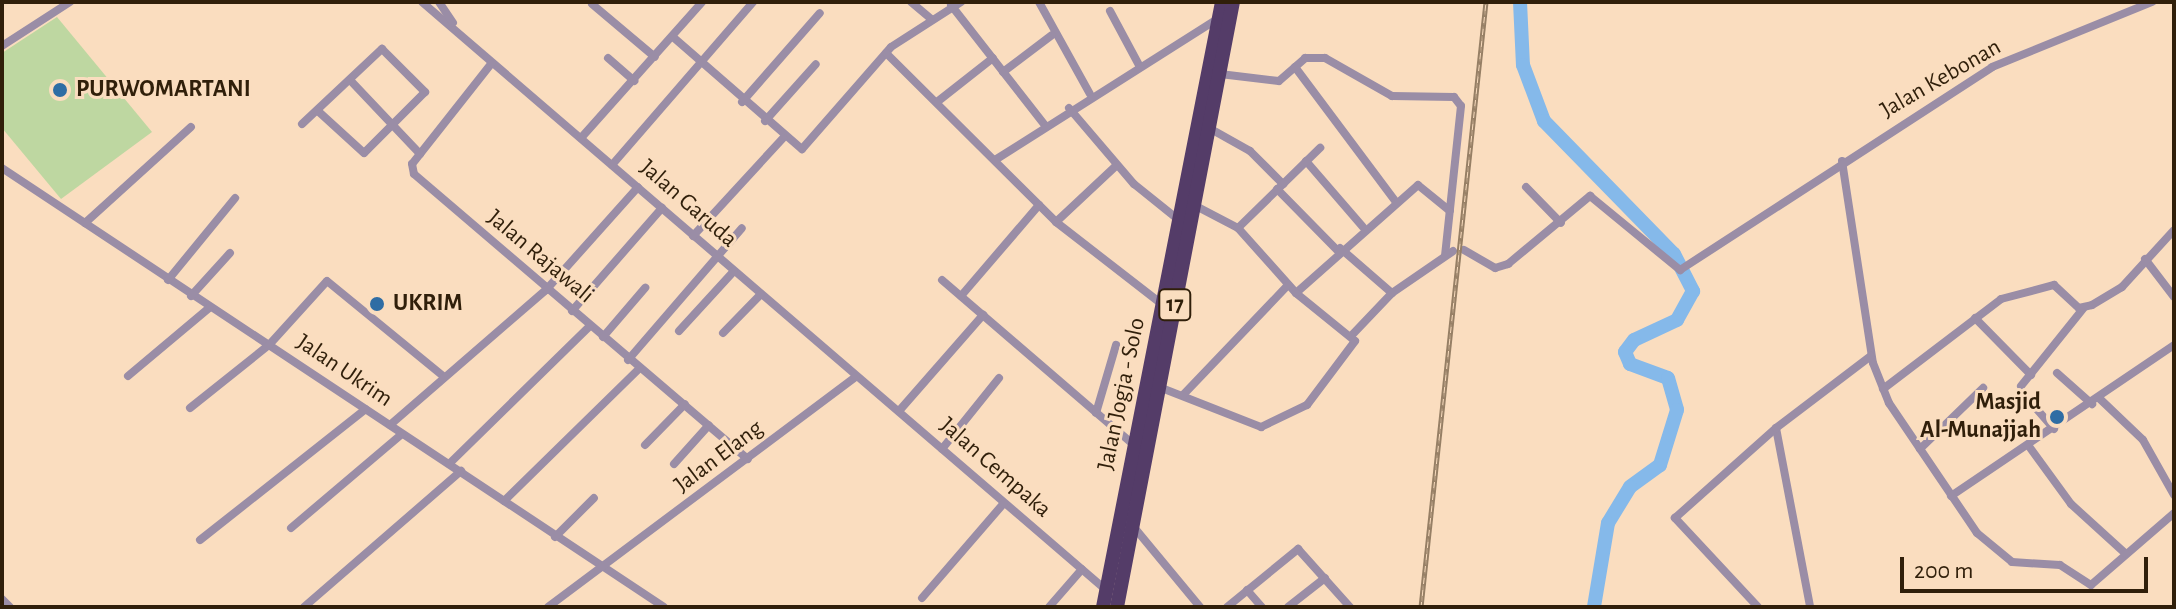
<!DOCTYPE html>
<style>
body{margin:0}
#map{position:relative;width:2176px;height:609px;overflow:hidden;background:#faddbf;font-family:"Alegreya Sans",sans-serif}
div>[style]{position:absolute}
[style*='--x']{left:calc(var(--x)*1px);top:calc(var(--y)*1px);width:calc(var(--w)*1px);rotate:calc(var(--a)*1deg)}
.green>*{inset:0;background:#bed7a1}
.river>*{height:14px;margin:-7px;padding:0 7px;transform-origin:7px;border-radius:7px;background:#85b9ea}
.minor>*{height:8px;margin:-4px;padding:0 4px;transform-origin:4px;border-radius:4px;background:#9a8da6}
.trunk>*{height:14px;margin:-7px;padding:0 7px;transform-origin:7px;border-radius:7px;background:#543c68}
.rail>*{height:5px;margin-top:-2.5px;transform-origin:0;background:repeating-linear-gradient(90deg,#faddbf 0 6px,#967f65 0 12px);box-sizing:border-box;border-block:2px solid #967f65}
.dots>*{width:22px;height:22px;translate:-50% -50%;box-sizing:border-box;border:4px solid #faddbf;border-radius:50%}
span{translate:-50% -50%;white-space:nowrap;text-align:center;line-height:1.15;-webkit-text-stroke:6px #faddbf;paint-order:stroke}
.shield-label span{padding:2px 6px;background:#faddbf;border:2px solid;border-radius:6px;-webkit-text-stroke-width:0}
.shield-label{font-size:22px;color:#301f0a;font-weight:700}
.street-label{font-size:24px;color:#301f0a}
.poi-label{font-size:24px;color:#301f0a;font-weight:700}
.left{translate:0 -50%;text-align:left}
.right{translate:-100% -50%;text-align:right}
.frame{position:absolute;inset:0;border:4px solid #301f0a;pointer-events:none}
.scale{position:absolute;left:1900px;top:557px;width:248px;height:36px;box-sizing:border-box;border:4px solid #301f0a;border-top:0;padding-left:10px;font-size:24px;line-height:28px;white-space:nowrap;color:#301f0a;-webkit-text-stroke:6px #faddbf;paint-order:stroke}
</style>
<div id="map">
<div class="green">
<div style="clip-path:polygon(57px 17px,152px 132px,61px 199px,2px 128px,2px 53px)"></div>
</div>
<div class="river">
<div style="--x:1520;--y:2;--w:63;--a:87.3"></div>
<div style="--x:1523;--y:65;--w:60;--a:69.4"></div>
<div style="--x:1544;--y:121;--w:186;--a:45.7"></div>
<div style="--x:1674;--y:254;--w:42;--a:62.8"></div>
<div style="--x:1693;--y:291;--w:33;--a:119"></div>
<div style="--x:1677;--y:320;--w:47;--a:155.1"></div>
<div style="--x:1634;--y:340;--w:15;--a:127"></div>
<div style="--x:1625;--y:352;--w:13;--a:67"></div>
<div style="--x:1630;--y:364;--w:40;--a:20.2"></div>
<div style="--x:1668;--y:378;--w:33;--a:74"></div>
<div style="--x:1677;--y:410;--w:58;--a:107.2"></div>
<div style="--x:1660;--y:465;--w:37;--a:144"></div>
<div style="--x:1630;--y:487;--w:42;--a:121.4"></div>
<div style="--x:1608;--y:523;--w:85;--a:99.5"></div>
</div>
<div class="minor">
<div style="--x:422;--y:2;--w:902;--a:40.68"></div>
<div style="--x:439;--y:2;--w:25;--a:56"></div>
<div style="--x:911;--y:2;--w:26;--a:40"></div>
<div style="--x:1039;--y:2;--w:105;--a:61"></div>
<div style="--x:592;--y:4;--w:82;--a:40.1"></div>
<div style="--x:951;--y:5;--w:151;--a:52"></div>
<div style="--x:1110;--y:11;--w:61;--a:61.8"></div>
<div style="--x:673;--y:37;--w:171;--a:41"></div>
<div style="--x:802;--y:149;--w:135;--a:-48.9"></div>
<div style="--x:891;--y:47;--w:83;--a:-32.7"></div>
<div style="--x:2;--y:46;--w:81;--a:-32.9"></div>
<div style="--x:886;--y:53;--w:240;--a:44.8"></div>
<div style="--x:1056;--y:222;--w:135;--a:37.8"></div>
<div style="--x:608;--y:58;--w:35;--a:41"></div>
<div style="--x:491;--y:64;--w:127;--a:128.3"></div>
<div style="--x:412;--y:164;--w:10;--a:79"></div>
<div style="--x:414;--y:174;--w:439;--a:40.5"></div>
<div style="--x:1295;--y:67;--w:169;--a:53.2"></div>
<div style="--x:1003;--y:72;--w:61;--a:-37.1"></div>
<div style="--x:1220;--y:74;--w:59;--a:6.8"></div>
<div style="--x:1279;--y:81;--w:35;--a:-41"></div>
<div style="--x:1305;--y:58;--w:20;--a:0"></div>
<div style="--x:1325;--y:58;--w:77;--a:29.6"></div>
<div style="--x:1392;--y:96;--w:62;--a:0.9"></div>
<div style="--x:1454;--y:97;--w:11;--a:52"></div>
<div style="--x:1461;--y:106;--w:150;--a:96.1"></div>
<div style="--x:350;--y:80;--w:102;--a:46.6"></div>
<div style="--x:742;--y:102;--w:118;--a:-48.8"></div>
<div style="--x:937;--y:102;--w:71;--a:-38.2"></div>
<div style="--x:1069;--y:108;--w:100;--a:49.5"></div>
<div style="--x:1134;--y:184;--w:58;--a:38.7"></div>
<div style="--x:765;--y:121;--w:76;--a:-48.2"></div>
<div style="--x:302;--y:124;--w:110;--a:-43.2"></div>
<div style="--x:382;--y:49;--w:61;--a:45"></div>
<div style="--x:425;--y:92;--w:86;--a:135"></div>
<div style="--x:364;--y:153;--w:62;--a:-137.6"></div>
<div style="--x:1209;--y:128;--w:47;--a:29.3"></div>
<div style="--x:1250;--y:151;--w:47;--a:45"></div>
<div style="--x:581;--y:138;--w:182;--a:-48.3"></div>
<div style="--x:995;--y:160;--w:265;--a:-32.4"></div>
<div style="--x:1306;--y:161;--w:87;--a:49.2"></div>
<div style="--x:1842;--y:161;--w:204;--a:81.3"></div>
<div style="--x:1873;--y:363;--w:43;--a:68.2"></div>
<div style="--x:1889;--y:403;--w:157;--a:55.9"></div>
<div style="--x:1977;--y:533;--w:45;--a:39.6"></div>
<div style="--x:2012;--y:562;--w:48;--a:3.6"></div>
<div style="--x:2060;--y:565;--w:37;--a:33"></div>
<div style="--x:2091;--y:585;--w:110;--a:-40.9"></div>
<div style="--x:612;--y:165;--w:216;--a:-49.1"></div>
<div style="--x:2;--y:168;--w:794;--a:33.55"></div>
<div style="--x:1526;--y:187;--w:50;--a:45.8"></div>
<div style="--x:1277;--y:189;--w:87;--a:45.5"></div>
<div style="--x:1056;--y:222;--w:83;--a:-43.1"></div>
<div style="--x:85;--y:223;--w:143;--a:-42.2"></div>
<div style="--x:1238;--y:228;--w:115;--a:-44.3"></div>
<div style="--x:693;--y:236;--w:133;--a:-47.4"></div>
<div style="--x:1340;--y:248;--w:69;--a:40.9"></div>
<div style="--x:1464;--y:250;--w:36;--a:30"></div>
<div style="--x:1495;--y:268;--w:14;--a:-17"></div>
<div style="--x:1508;--y:264;--w:107;--a:-39.7"></div>
<div style="--x:1590;--y:196;--w:117;--a:39.4"></div>
<div style="--x:1680;--y:270;--w:372;--a:-33"></div>
<div style="--x:1992;--y:67;--w:173;--a:-22.1"></div>
<div style="--x:2145;--y:259;--w:48;--a:52.7"></div>
<div style="--x:168;--y:280;--w:106;--a:-50.7"></div>
<div style="--x:942;--y:280;--w:252;--a:40.7"></div>
<div style="--x:1296;--y:293;--w:163;--a:-41.5"></div>
<div style="--x:1418;--y:185;--w:41;--a:39.1"></div>
<div style="--x:191;--y:296;--w:58;--a:-47.8"></div>
<div style="--x:961;--y:296;--w:120;--a:-49.4"></div>
<div style="--x:572;--y:311;--w:137;--a:-48.9"></div>
<div style="--x:1975;--y:318;--w:80;--a:45.5"></div>
<div style="--x:679;--y:331;--w:81;--a:-47.5"></div>
<div style="--x:723;--y:333;--w:54;--a:-45.7"></div>
<div style="--x:1352;--y:335;--w:58;--a:-46.4"></div>
<div style="--x:1392;--y:293;--w:74;--a:-34.5"></div>
<div style="--x:603;--y:337;--w:65;--a:-49.4"></div>
<div style="--x:628;--y:360;--w:174;--a:-49.2"></div>
<div style="--x:2057;--y:373;--w:47;--a:41.5"></div>
<div style="--x:128;--y:376;--w:106;--a:-40"></div>
<div style="--x:2021;--y:386;--w:99;--a:-51.2"></div>
<div style="--x:1159;--y:387;--w:110;--a:21.4"></div>
<div style="--x:1261;--y:427;--w:51;--a:-25.6"></div>
<div style="--x:1307;--y:405;--w:80;--a:-53.1"></div>
<div style="--x:1355;--y:341;--w:76;--a:-140.9"></div>
<div style="--x:1296;--y:293;--w:87;--a:-131.7"></div>
<div style="--x:1238;--y:228;--w:47;--a:-152.4"></div>
<div style="--x:1883;--y:389;--w:148;--a:-37.3"></div>
<div style="--x:2001;--y:299;--w:55;--a:-14.8"></div>
<div style="--x:2054;--y:285;--w:34;--a:43"></div>
<div style="--x:2079;--y:308;--w:13;--a:-13"></div>
<div style="--x:2092;--y:305;--w:35;--a:-31"></div>
<div style="--x:2122;--y:287;--w:77;--a:-47.6"></div>
<div style="--x:1183;--y:395;--w:152;--a:-46.3"></div>
<div style="--x:2100;--y:399;--w:59;--a:43.6"></div>
<div style="--x:2143;--y:440;--w:63;--a:60.6"></div>
<div style="--x:2035;--y:407;--w:29;--a:49"></div>
<div style="--x:190;--y:408;--w:101;--a:-38.6"></div>
<div style="--x:269;--y:345;--w:86;--a:-47.8"></div>
<div style="--x:327;--y:281;--w:150;--a:39.3"></div>
<div style="--x:899;--y:411;--w:128;--a:-48.8"></div>
<div style="--x:1096;--y:413;--w:71;--a:-73.6"></div>
<div style="--x:390;--y:425;--w:206;--a:-40.9"></div>
<div style="--x:546;--y:290;--w:138;--a:-48.2"></div>
<div style="--x:1776;--y:428;--w:182;--a:79.2"></div>
<div style="--x:645;--y:445;--w:57;--a:-45.7"></div>
<div style="--x:2028;--y:445;--w:73;--a:53.9"></div>
<div style="--x:2071;--y:504;--w:74;--a:42.3"></div>
<div style="--x:942;--y:449;--w:91;--a:-51.2"></div>
<div style="--x:1920;--y:449;--w:88;--a:-44.1"></div>
<div style="--x:449;--y:464;--w:197;--a:-44.4"></div>
<div style="--x:674;--y:464;--w:52;--a:-48.1"></div>
<div style="--x:1951;--y:496;--w:269;--a:-34.1"></div>
<div style="--x:504;--y:501;--w:189;--a:-44.4"></div>
<div style="--x:1133;--y:526;--w:105;--a:50.4"></div>
<div style="--x:291;--y:528;--w:145;--a:-40.3"></div>
<div style="--x:555;--y:537;--w:55;--a:-45"></div>
<div style="--x:200;--y:540;--w:211;--a:-38.3"></div>
<div style="--x:1247;--y:590;--w:23;--a:49"></div>
<div style="--x:922;--y:598;--w:125;--a:-49.2"></div>
<div style="--x:2;--y:599;--w:11;--a:45"></div>
<div style="--x:304;--y:607;--w:208;--a:-40.9"></div>
<div style="--x:548;--y:607;--w:384;--a:-36.8"></div>
<div style="--x:1049;--y:607;--w:50;--a:-49"></div>
<div style="--x:1227;--y:607;--w:92;--a:-39.2"></div>
<div style="--x:1298;--y:549;--w:78;--a:48.1"></div>
<div style="--x:1288;--y:607;--w:47;--a:-38.1"></div>
<div style="--x:1758;--y:607;--w:122;--a:-133"></div>
<div style="--x:1675;--y:518;--w:135;--a:-41.7"></div>
<div style="--x:1776;--y:428;--w:119;--a:-37.2"></div>
</div>
<div class="trunk">
<div style="--x:1103;--y:607;--w:617;--a:-78.87"></div>
<div style="--x:1117;--y:607;--w:616;--a:-79.15"></div>
</div>
<div class="rail">
<div style="--x:1421;--y:607;--w:608;--a:-83.87"></div>
</div>
<div class="dots">
<div style="left:60px;top:90px;background:#2f6da4"></div>
<div style="left:377px;top:304px;background:#2f6da4"></div>
<div style="left:2057px;top:417px;background:#2f6da4"></div>
</div>
<div class="shield-label">
<span style="left:1175px;top:305px">17</span>
</div>
<div class="street-label">
<span style="left:1941px;top:79px;rotate:-30deg">Jalan Kebonan</span>
<span style="left:688px;top:204px;rotate:41deg">Jalan Garuda</span>
<span style="left:540px;top:257px;rotate:40deg">Jalan Rajawali</span>
<span style="left:344px;top:371px;rotate:34deg">Jalan Ukrim</span>
<span style="left:1122px;top:394px;rotate:-78deg">Jalan Jogja - Solo</span>
<span style="left:719px;top:457px;rotate:-37deg">Jalan Elang</span>
<span style="left:995px;top:468px;rotate:41deg">Jalan Cempaka</span>
</div>
<div class="poi-label">
<span class="left" style="left:76px;top:90px">PURWOMARTANI</span>
<span class="left" style="left:393px;top:304px">UKRIM</span>
<span class="right" style="left:2041px;top:417px">Masjid<br>Al-Munajjah</span>
</div>
<div class="frame"></div>
<div class="scale">200 m</div>
</div>
